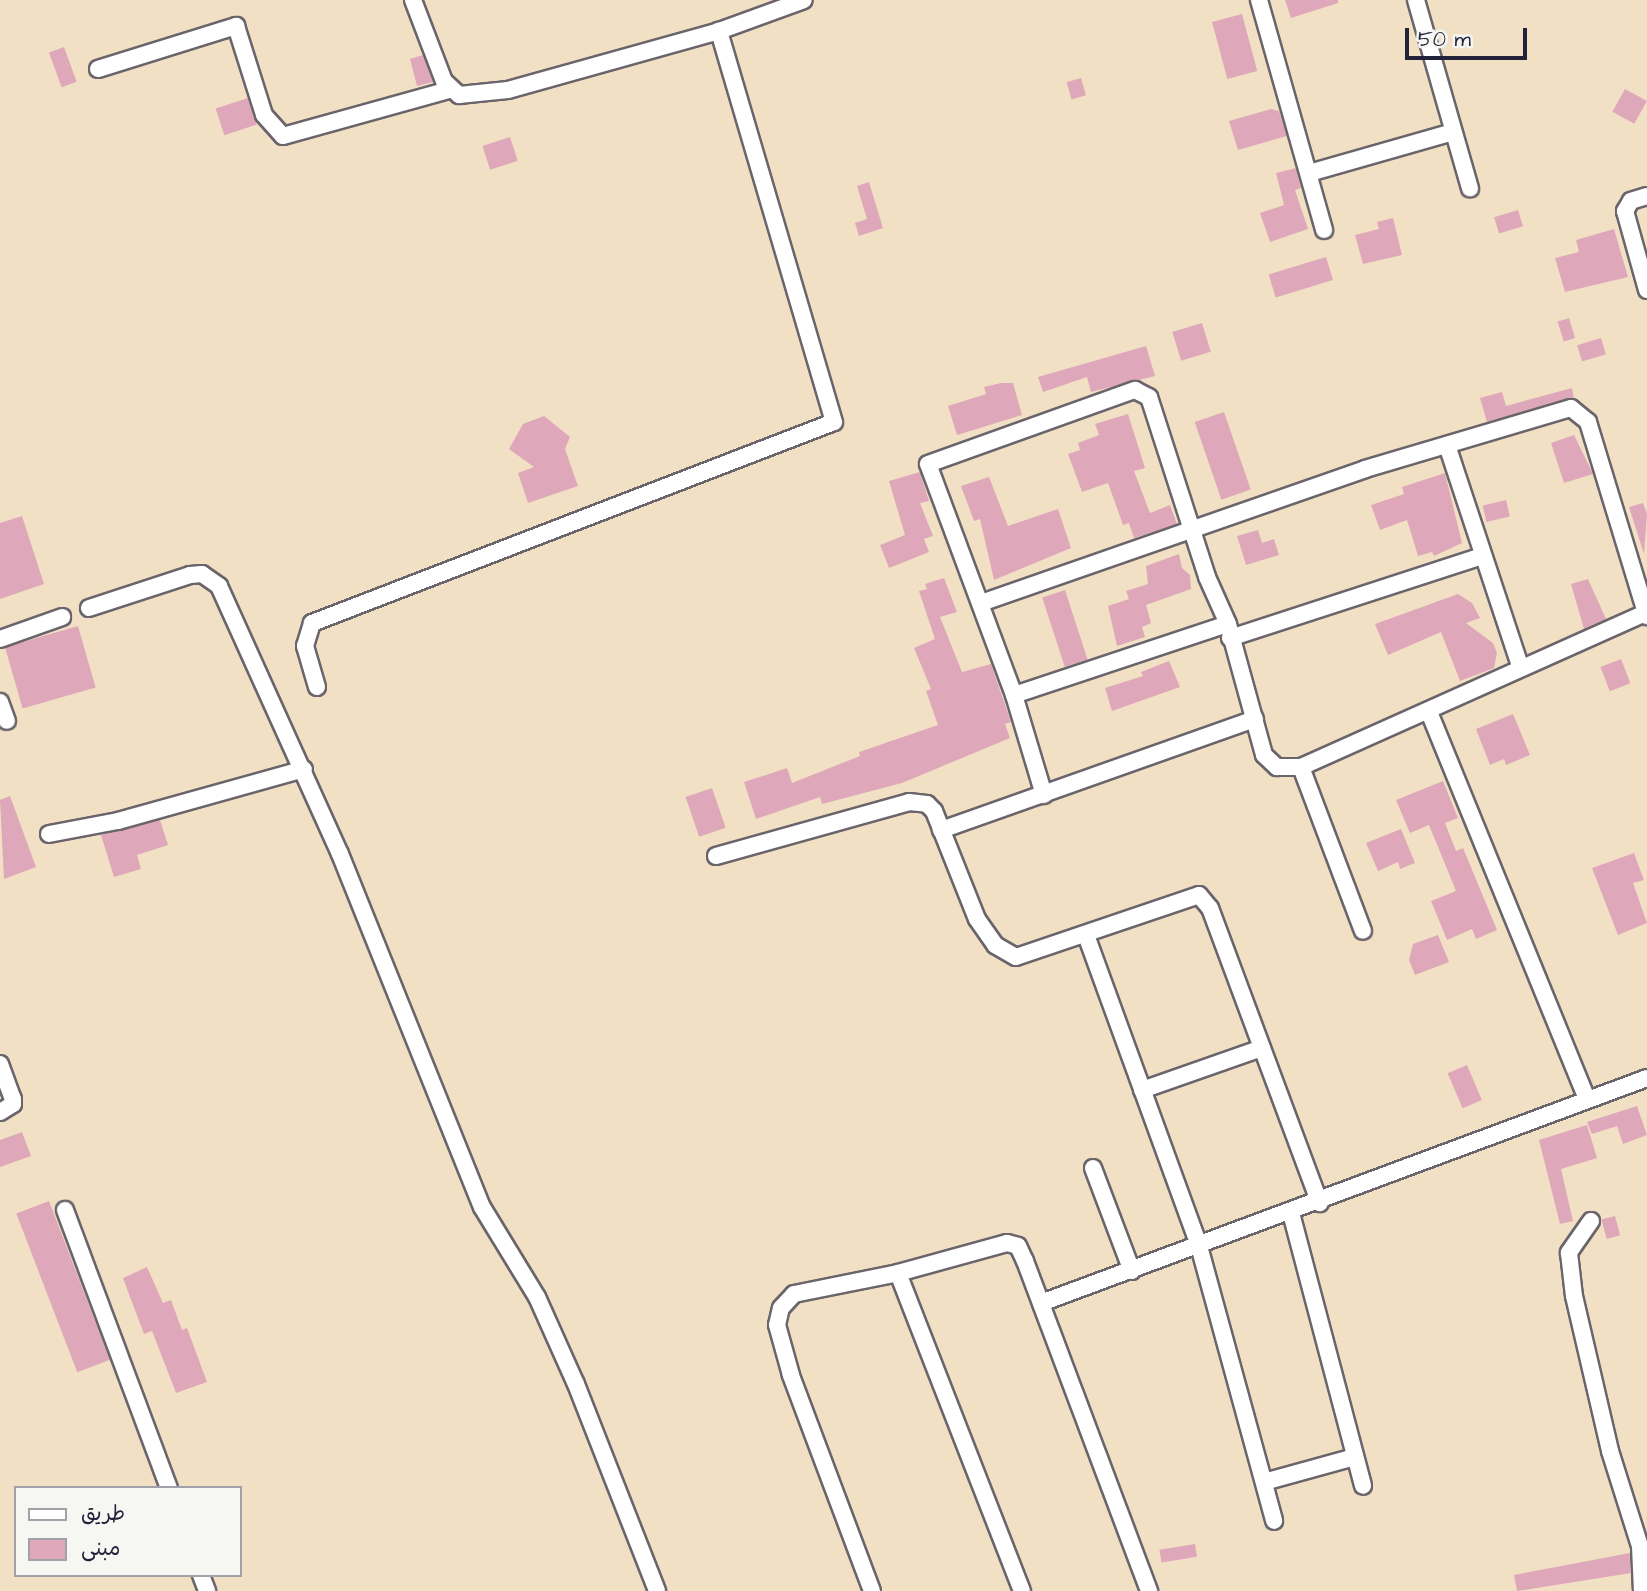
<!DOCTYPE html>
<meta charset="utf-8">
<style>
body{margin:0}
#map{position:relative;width:1647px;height:1591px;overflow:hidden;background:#f1e0c3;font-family:"Architects Daughter","Playpen Sans Arabic",sans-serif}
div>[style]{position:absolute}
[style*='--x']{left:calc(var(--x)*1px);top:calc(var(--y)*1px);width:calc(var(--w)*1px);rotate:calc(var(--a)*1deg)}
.building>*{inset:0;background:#dfa8ba;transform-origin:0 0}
.roads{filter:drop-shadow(2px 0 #6a646b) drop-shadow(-2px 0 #6a646b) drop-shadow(0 2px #6a646b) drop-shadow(0 -2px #6a646b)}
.street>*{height:16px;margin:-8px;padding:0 8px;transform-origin:8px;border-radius:8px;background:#fff}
span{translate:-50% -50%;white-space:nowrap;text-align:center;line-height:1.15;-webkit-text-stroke:5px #f6f6f2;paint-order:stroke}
.legend{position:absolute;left:14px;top:1486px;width:228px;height:91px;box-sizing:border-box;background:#f6f6f2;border:2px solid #a1a1a9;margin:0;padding:9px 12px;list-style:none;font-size:21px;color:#22223b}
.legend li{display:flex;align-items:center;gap:14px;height:35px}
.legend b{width:35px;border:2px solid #a1a1a9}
.scale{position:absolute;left:1405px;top:28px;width:122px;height:32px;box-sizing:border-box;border:4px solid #22223b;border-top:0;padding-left:9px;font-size:21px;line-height:24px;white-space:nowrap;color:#22223b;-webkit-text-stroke:5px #f6f6f2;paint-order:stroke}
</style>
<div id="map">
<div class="building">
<div style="clip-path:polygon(1285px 0,1338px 0,1338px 3px,1291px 18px)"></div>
<div style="left:1242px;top:14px;width:59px;height:31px;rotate:75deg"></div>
<div style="left:64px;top:47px;width:37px;height:16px;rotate:70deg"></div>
<div style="clip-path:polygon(423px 55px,433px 82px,417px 86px,410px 59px)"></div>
<div style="left:1081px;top:78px;width:18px;height:15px;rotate:74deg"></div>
<div style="left:1625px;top:89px;width:25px;height:26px;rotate:29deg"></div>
<div style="left:248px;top:98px;width:28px;height:34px;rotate:72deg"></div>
<div style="clip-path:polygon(1271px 109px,1279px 111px,1287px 136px,1238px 150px,1229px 121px)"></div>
<div style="left:510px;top:137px;width:25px;height:29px;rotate:72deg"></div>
<div style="clip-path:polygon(1296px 168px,1301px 188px,1295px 190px,1308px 229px,1270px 242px,1260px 213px,1284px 205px,1276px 173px)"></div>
<div style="clip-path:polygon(869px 182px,883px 228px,859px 236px,855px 223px,867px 219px,857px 186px)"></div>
<div style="left:1518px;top:210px;width:17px;height:25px;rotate:73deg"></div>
<div style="clip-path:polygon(1393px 218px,1402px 255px,1363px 264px,1355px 235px,1379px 229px,1377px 222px)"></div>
<div style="clip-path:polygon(1614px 229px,1628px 277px,1565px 292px,1555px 258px,1579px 252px,1576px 240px)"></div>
<div style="left:1326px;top:257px;width:24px;height:60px;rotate:73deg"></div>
<div style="left:1569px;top:318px;width:21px;height:12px;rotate:73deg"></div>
<div style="left:1202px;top:323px;width:30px;height:31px;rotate:73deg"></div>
<div style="left:1601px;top:338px;width:17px;height:25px;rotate:73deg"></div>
<div style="clip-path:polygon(1146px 346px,1155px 376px,1091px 392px,1087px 377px,1043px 392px,1038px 377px)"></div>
<div style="clip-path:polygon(1001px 383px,1013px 383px,1022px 415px,957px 435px,948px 406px,986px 394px,984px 387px)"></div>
<div style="clip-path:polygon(1572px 388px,1574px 398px,1487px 422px,1480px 398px,1502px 392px,1506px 406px)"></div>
<div style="left:1224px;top:412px;width:82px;height:31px;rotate:71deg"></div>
<div style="clip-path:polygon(1128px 414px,1145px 468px,1134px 471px,1150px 513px,1170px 505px,1177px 524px,1134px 538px,1129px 523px,1123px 525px,1108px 483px,1082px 492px,1068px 454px,1080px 450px,1078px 443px,1099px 435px,1095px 424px)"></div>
<div style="clip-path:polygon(544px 416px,570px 437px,565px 449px,578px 486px,528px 503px,518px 473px,534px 467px,509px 449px,523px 424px)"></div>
<div style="clip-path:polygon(1574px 435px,1593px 474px,1564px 483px,1551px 443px)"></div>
<div style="clip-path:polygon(920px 472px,929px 501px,920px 503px,933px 536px,924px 539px,929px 552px,889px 568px,880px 545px,905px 535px,889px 481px)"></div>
<div style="clip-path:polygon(1445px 473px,1462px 543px,1434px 556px,1432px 552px,1418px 556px,1407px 520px,1380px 530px,1371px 505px,1404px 494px,1402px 487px)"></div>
<div style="clip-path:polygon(989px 477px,1008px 526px,1058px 509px,1071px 548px,994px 580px,980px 519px,974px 521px,961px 486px)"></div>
<div style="left:1506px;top:500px;width:17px;height:24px;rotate:77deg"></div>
<div style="clip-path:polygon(1643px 503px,1647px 514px,1644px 554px,1629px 507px)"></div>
<div style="clip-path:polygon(22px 516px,44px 584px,0 599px,0 523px)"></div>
<div style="clip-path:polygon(1258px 530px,1262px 543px,1274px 539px,1279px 555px,1246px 565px,1237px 536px)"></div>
<div style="clip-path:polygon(1179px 554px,1182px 568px,1190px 575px,1191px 589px,1146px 605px,1151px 623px,1142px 627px,1145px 637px,1117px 646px,1108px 606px,1129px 599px,1126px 591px,1148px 584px,1146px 566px)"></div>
<div style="clip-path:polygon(944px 578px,957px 612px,940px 617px,962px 672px,991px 664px,1011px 722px,1005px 724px,1010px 738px,902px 783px,822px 804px,820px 797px,756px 819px,744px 782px,787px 768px,792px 783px,860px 756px,859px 752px,938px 725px,926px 691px,931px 689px,914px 648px,935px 639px,919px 591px,927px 589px,925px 584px)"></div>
<div style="clip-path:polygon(1588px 579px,1606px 619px,1584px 629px,1571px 584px)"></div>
<div style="left:1065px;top:590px;width:73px;height:24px;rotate:72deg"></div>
<div style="clip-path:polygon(1458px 594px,1472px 603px,1480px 618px,1466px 623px,1493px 643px,1497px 653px,1494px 668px,1460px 681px,1441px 632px,1388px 655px,1375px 624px)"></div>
<div style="left:78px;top:626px;width:64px;height:76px;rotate:74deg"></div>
<div style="left:1621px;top:659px;width:26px;height:22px;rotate:69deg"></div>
<div style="clip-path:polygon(1169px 661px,1180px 687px,1112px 711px,1105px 688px,1143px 676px,1141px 672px)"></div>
<div style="clip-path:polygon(1513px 714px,1530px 755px,1506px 765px,1504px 759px,1490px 765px,1476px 729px)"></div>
<div style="clip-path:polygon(1443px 781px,1458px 818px,1445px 823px,1456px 851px,1463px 848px,1497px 930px,1476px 939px,1472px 929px,1447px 940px,1431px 901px,1456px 891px,1429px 825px,1410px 833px,1396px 800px)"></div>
<div style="left:712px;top:788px;width:42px;height:28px;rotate:71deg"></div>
<div style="clip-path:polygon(10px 796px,36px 867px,4px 879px,0 800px)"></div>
<div style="clip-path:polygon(160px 820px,168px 845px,137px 855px,141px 869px,114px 877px,101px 835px)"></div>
<div style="clip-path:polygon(1401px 829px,1415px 863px,1400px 869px,1398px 862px,1378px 871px,1366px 843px)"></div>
<div style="clip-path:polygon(1634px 853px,1644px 880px,1633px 883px,1647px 923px,1618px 935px,1592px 868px)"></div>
<div style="clip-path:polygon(1438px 935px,1449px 962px,1415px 975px,1409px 960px,1413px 944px)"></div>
<div style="left:1467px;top:1065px;width:38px;height:21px;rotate:67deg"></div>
<div style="clip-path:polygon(1637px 1106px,1647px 1135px,1623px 1144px,1617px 1126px,1592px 1134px,1587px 1122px)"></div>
<div style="clip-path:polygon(1587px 1125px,1597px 1158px,1561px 1169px,1573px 1221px,1560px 1224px,1539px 1140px)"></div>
<div style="clip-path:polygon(22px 1132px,31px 1156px,0 1167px,0 1140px)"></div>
<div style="left:49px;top:1201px;width:170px;height:35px;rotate:69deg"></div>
<div style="left:1615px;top:1216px;width:20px;height:14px;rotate:75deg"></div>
<div style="clip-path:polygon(147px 1267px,163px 1303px,171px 1300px,182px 1330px,187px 1328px,207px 1382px,176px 1393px,152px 1331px,144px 1334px,123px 1278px)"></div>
<div style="left:1195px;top:1544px;width:13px;height:36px;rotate:81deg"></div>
<div style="clip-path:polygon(1630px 1553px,1631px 1573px,1517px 1591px,1514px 1575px)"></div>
</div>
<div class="roads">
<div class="street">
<div style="--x:413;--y:0;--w:87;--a:69.1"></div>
<div style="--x:444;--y:81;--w:21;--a:43"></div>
<div style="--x:459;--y:95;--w:49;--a:-5.8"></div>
<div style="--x:508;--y:90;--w:219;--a:-15.6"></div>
<div style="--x:719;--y:31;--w:90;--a:-20"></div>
<div style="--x:1259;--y:0;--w:239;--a:74.2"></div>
<div style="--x:1416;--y:0;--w:196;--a:74"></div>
<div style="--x:98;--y:69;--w:145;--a:-17.3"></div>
<div style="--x:236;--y:26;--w:93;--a:72.5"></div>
<div style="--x:264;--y:115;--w:28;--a:48"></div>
<div style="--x:283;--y:136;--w:172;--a:-15.5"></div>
<div style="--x:1309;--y:173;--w:150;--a:-15.9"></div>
<div style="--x:1647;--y:196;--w:17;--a:163"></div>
<div style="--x:1631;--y:201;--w:12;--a:121"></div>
<div style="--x:1625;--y:211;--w:82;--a:74.4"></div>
<div style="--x:1447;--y:445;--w:233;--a:71.7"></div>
<div style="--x:981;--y:603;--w:407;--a:-19.2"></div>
<div style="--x:1365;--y:469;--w:215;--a:-16.5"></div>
<div style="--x:1571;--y:408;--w:22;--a:39"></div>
<div style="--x:1588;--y:422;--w:203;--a:73.1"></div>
<div style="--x:89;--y:608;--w:106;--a:-18.1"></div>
<div style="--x:190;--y:575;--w:12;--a:-5"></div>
<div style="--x:202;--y:574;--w:21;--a:35"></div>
<div style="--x:219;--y:586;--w:294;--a:65.7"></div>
<div style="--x:340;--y:854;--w:380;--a:68.1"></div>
<div style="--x:482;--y:1207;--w:105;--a:58.6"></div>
<div style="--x:537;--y:1297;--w:95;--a:65.9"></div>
<div style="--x:576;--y:1384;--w:222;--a:68.6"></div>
<div style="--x:1230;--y:638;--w:263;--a:-18"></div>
<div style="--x:0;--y:639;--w:66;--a:-19.5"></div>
<div style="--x:317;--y:687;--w:43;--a:-106.3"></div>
<div style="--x:305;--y:646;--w:24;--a:-73"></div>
<div style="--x:312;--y:623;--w:559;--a:-21.06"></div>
<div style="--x:834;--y:422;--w:408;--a:-106.4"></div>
<div style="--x:1014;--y:695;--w:225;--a:-18.4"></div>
<div style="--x:0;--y:702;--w:20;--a:70"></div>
<div style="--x:1429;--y:712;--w:419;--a:67.8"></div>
<div style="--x:1301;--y:767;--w:175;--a:69.3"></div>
<div style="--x:1044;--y:795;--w:104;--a:-106.7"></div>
<div style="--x:1014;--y:695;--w:246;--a:-110.4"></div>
<div style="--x:928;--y:464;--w:220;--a:-19.7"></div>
<div style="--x:1135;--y:390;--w:16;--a:27"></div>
<div style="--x:1149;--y:397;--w:189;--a:72.1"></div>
<div style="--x:1207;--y:577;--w:51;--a:65.9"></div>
<div style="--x:1228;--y:624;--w:136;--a:74.6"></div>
<div style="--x:1264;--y:755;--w:18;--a:43"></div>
<div style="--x:1277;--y:767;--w:24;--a:0"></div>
<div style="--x:1301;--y:767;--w:379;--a:-24.1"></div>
<div style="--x:941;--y:830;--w:333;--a:-19.5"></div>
<div style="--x:49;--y:834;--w:70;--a:-10.7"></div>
<div style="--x:118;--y:821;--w:193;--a:-15.6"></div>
<div style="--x:716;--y:856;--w:200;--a:-15.6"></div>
<div style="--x:909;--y:802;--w:18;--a:6"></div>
<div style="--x:927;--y:804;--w:10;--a:45"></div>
<div style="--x:934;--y:811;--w:116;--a:68.3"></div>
<div style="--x:977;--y:919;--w:32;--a:55"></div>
<div style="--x:995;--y:945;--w:24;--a:30"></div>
<div style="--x:1016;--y:957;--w:193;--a:-18.7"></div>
<div style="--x:1199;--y:895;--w:17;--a:50"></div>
<div style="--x:1210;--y:908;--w:315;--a:69.6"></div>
<div style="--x:1086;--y:935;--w:331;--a:70"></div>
<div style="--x:1199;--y:1246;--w:285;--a:74.7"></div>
<div style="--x:0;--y:1064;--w:37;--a:70"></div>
<div style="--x:13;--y:1099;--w:5;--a:90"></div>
<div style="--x:13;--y:1104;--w:15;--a:148"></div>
<div style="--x:1142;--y:1090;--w:127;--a:-19.3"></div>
<div style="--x:1093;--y:1168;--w:110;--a:69.3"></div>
<div style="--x:65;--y:1210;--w:297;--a:69.5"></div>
<div style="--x:1291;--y:1213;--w:282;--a:75.2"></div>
<div style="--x:1591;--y:1221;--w:39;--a:125"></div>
<div style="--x:1569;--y:1253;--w:43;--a:83.4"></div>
<div style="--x:1574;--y:1296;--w:159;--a:76.9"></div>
<div style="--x:1610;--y:1451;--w:100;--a:72.5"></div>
<div style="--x:1640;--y:1546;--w:45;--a:87.5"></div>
<div style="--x:898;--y:1273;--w:341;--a:68.7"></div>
<div style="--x:1041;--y:1303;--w:646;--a:-20.37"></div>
<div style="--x:1264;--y:1482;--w:94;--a:-15.4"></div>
<div style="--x:201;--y:1575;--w:17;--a:69"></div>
<div style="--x:872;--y:1591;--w:231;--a:-110.6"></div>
<div style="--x:791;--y:1375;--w:52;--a:-105.6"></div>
<div style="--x:777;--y:1325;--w:17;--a:-77"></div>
<div style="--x:781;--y:1308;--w:19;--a:-47"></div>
<div style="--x:794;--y:1294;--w:106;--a:-11.4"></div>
<div style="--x:898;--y:1273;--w:113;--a:-15.4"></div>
<div style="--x:1007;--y:1243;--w:11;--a:15"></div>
<div style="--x:1018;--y:1246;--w:17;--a:65"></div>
<div style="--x:1025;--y:1261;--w:353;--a:69.4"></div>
</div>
</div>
<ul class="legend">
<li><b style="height:9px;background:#fff"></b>طريق</li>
<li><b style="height:19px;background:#dfa8ba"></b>مبنى</li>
</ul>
<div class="scale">50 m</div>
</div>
